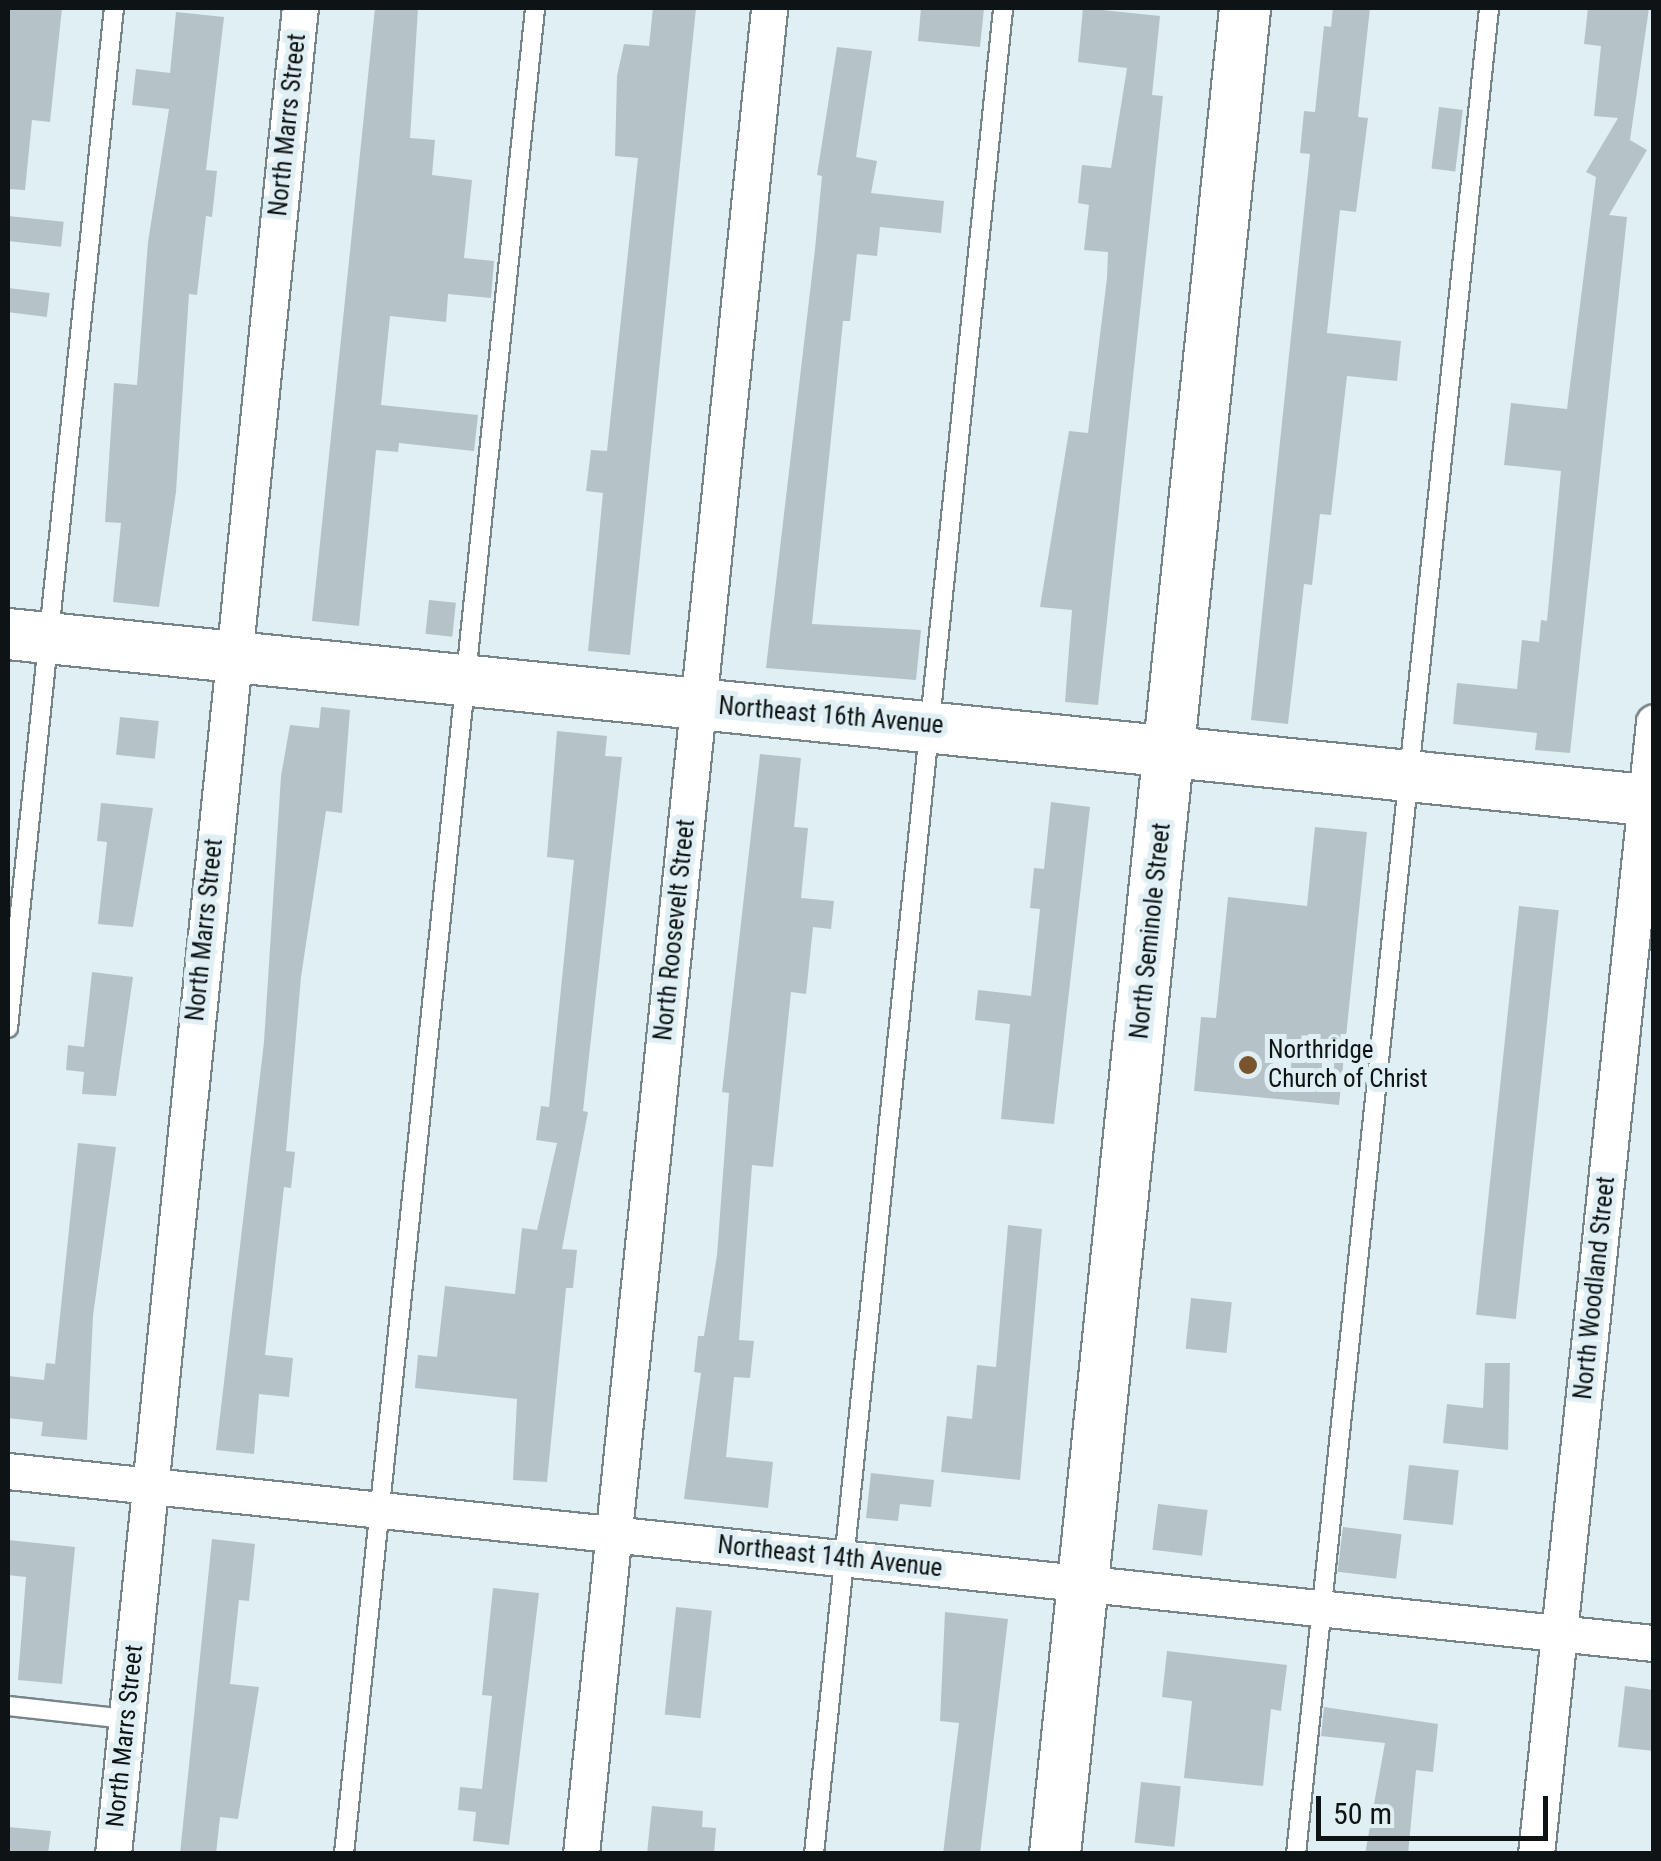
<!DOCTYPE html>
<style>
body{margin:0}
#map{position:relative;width:1661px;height:1861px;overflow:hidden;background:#e0eff4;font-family:"Roboto Condensed",sans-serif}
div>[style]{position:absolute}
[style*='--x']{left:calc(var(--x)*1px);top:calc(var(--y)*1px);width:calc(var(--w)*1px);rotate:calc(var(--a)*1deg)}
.building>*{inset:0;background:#b5c3c8;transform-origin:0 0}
.roads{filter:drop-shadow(2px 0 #778589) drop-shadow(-2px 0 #778589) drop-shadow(0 2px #778589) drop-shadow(0 -2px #778589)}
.lane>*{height:18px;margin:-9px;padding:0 9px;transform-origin:9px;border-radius:9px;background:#fff}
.street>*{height:35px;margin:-17.5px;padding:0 17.5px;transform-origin:17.5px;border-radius:17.5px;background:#fff}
.secondary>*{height:50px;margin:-25px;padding:0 25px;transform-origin:25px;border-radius:25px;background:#fff}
.dots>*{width:28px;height:28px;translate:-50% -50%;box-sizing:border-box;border:5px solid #e0eff4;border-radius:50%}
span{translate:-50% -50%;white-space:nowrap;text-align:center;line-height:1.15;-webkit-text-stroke:10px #e0eff4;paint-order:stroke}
.street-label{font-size:25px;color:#0e1415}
.poi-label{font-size:25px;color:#0e1415}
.left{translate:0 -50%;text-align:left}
.frame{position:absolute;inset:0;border:10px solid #0e1415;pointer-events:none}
.scale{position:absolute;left:1316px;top:1796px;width:232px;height:45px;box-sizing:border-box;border:5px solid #0e1415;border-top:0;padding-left:12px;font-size:30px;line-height:35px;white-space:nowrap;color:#0e1415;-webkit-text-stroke:8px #e0eff4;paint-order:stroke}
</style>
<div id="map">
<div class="building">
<div style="clip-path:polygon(8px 8px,62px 8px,50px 122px,32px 120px,25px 190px,8px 189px)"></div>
<div style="clip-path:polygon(375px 8px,418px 8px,410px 138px,435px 140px,432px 175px,472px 180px,464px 258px,494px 261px,491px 298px,448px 294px,446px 322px,390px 316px,381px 405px,478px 415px,474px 451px,399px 443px,398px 452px,376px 450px,359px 626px,312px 621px)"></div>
<div style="clip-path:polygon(653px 8px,696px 8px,630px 655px,588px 651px,603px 493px,586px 491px,591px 450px,607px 451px,638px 158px,615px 156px,617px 76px,624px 44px,649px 46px)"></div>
<div style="clip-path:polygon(921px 8px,984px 8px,980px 47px,918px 41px)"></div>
<div style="clip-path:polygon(1083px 8px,1160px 16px,1152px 95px,1163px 96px,1098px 705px,1065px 702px,1072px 610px,1040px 607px,1069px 431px,1088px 433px,1107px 278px,1108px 252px,1084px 250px,1089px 205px,1078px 203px,1082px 165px,1111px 168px,1127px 68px,1078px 62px)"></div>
<div style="clip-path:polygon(1333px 8px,1370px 8px,1358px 117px,1368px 118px,1356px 212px,1340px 210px,1327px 333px,1401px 341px,1397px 381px,1347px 376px,1331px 515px,1320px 514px,1312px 585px,1304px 584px,1288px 724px,1251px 720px,1310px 154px,1300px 153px,1304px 111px,1315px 112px,1324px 26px,1331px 27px)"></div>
<div style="clip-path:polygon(1588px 8px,1649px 8px,1630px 140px,1647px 150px,1609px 215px,1627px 217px,1570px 753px,1535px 750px,1537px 733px,1453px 724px,1457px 683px,1517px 689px,1522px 640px,1539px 642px,1541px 620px,1547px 621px,1561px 471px,1504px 465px,1511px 403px,1567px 409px,1596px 177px,1586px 172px,1618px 118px,1594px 116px,1601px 46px,1584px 44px)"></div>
<div style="clip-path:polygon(176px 12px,224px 17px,206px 170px,217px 171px,212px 217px,206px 216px,197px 295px,189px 294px,176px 492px,159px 607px,113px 602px,121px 523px,105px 522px,114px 383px,137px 385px,148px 242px,169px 109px,132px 105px,136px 69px,170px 73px)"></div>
<div style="clip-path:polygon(837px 47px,872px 51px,856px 157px,877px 161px,871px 193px,944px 201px,941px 233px,880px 227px,877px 256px,857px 254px,850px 321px,843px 321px,812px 624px,921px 630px,916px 680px,766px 668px,815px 249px,822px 176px,817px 175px)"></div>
<div style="left:1439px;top:107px;width:24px;height:62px;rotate:7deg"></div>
<div style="left:8px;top:216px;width:56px;height:25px;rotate:6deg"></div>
<div style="left:8px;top:288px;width:42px;height:24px;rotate:7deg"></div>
<div style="left:429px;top:600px;width:27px;height:34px;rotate:6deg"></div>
<div style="clip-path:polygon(321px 707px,350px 710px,342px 813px,326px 811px,301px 977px,286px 1151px,295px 1152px,291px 1188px,284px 1187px,265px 1355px,293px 1358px,289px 1397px,259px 1394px,254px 1454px,216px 1450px,264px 1042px,281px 776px,290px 725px,319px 728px)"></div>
<div style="left:120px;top:717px;width:39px;height:38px;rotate:6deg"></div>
<div style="clip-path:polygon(557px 731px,607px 736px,605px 756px,622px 757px,583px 1111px,588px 1112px,562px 1249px,577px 1250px,573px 1288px,566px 1288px,547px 1482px,513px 1480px,517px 1399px,415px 1388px,418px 1355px,437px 1357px,445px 1286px,515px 1294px,522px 1228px,537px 1230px,557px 1143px,536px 1140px,541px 1106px,549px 1107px,574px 860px,547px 857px)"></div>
<div style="clip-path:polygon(760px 754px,801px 758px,794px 827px,808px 828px,801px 898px,834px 901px,831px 929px,813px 927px,806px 994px,791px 992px,773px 1167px,752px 1165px,739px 1340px,754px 1341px,750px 1378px,734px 1377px,726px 1457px,773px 1462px,768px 1508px,684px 1499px,701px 1373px,694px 1372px,698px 1336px,704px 1336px,717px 1255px,729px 1093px,722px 1092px)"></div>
<div style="clip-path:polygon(1051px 802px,1090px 807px,1054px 1124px,1001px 1119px,1010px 1024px,975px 1020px,978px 990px,1031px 996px,1040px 909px,1030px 908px,1034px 868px,1044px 869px)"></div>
<div style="clip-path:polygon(101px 803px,153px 808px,133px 927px,98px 924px,107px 842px,97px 841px)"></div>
<div style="clip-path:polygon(1315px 827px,1367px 832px,1339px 1105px,1194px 1091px,1201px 1017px,1216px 1018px,1228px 897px,1307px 906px)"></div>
<div style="left:1519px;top:906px;width:40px;height:411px;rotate:6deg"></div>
<div style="clip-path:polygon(92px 972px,133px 977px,116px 1096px,82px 1094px,84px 1072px,66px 1070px,68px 1045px,84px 1047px)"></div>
<div style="clip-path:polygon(78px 1143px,116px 1147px,93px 1316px,87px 1440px,41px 1436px,43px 1422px,8px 1418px,8px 1376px,44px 1380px,46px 1363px,55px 1364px)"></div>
<div style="clip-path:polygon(1008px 1225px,1042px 1229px,1020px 1480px,941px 1472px,947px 1416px,972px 1419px,977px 1365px,996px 1367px)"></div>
<div style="left:1191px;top:1298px;width:41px;height:51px;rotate:6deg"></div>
<div style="clip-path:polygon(1485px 1363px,1510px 1363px,1508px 1450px,1443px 1443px,1447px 1404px,1483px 1408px)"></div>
<div style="left:1409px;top:1465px;width:50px;height:55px;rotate:6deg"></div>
<div style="clip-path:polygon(871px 1473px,934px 1480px,931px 1507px,900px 1504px,898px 1521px,866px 1518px)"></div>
<div style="left:1158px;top:1504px;width:50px;height:46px;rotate:7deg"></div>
<div style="left:1343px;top:1527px;width:59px;height:45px;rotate:7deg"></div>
<div style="clip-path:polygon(212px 1539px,255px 1544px,249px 1601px,239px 1600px,230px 1684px,259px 1687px,238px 1819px,220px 1817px,216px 1854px,180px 1854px)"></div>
<div style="clip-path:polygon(8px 1540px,75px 1547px,62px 1684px,18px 1680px,26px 1577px,8px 1575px)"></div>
<div style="clip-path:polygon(493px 1588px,539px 1593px,509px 1845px,473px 1841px,476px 1812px,458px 1810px,460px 1787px,482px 1789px,492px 1696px,482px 1695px)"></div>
<div style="left:676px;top:1607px;width:36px;height:108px;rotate:6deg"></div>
<div style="clip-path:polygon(945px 1612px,1008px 1619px,980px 1854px,943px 1854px,959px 1723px,940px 1721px)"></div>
<div style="clip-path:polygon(1167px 1651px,1287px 1665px,1281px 1711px,1271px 1709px,1263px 1786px,1184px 1778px,1192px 1701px,1162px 1697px)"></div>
<div style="clip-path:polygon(1625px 1686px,1654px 1690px,1654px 1751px,1618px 1747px)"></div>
<div style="clip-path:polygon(1324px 1707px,1438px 1724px,1433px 1772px,1416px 1770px,1408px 1854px,1365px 1854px,1385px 1743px,1321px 1736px)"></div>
<div style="left:1141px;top:1782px;width:40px;height:61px;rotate:6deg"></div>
<div style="clip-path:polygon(652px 1806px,703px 1811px,702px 1827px,716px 1828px,714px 1854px,647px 1854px)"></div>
<div style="clip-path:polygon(8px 1827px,51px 1831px,48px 1854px,8px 1854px)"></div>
</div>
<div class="roads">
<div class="lane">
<div style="--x:8;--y:1028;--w:1025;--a:-84.07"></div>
<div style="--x:8;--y:1706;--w:119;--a:6.3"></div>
<div style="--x:344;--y:1854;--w:1856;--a:-84.09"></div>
<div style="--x:814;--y:1854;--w:1856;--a:-84.15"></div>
<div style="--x:1296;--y:1854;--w:1856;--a:-84.03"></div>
</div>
<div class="street">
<div style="--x:8;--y:1471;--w:1655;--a:5.97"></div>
<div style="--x:113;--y:1854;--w:1855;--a:-84.22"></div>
<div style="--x:581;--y:1854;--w:1856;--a:-84.18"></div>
<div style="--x:1536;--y:1854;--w:1138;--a:-84.05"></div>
</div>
<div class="secondary">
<div style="--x:8;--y:634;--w:1654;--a:5.79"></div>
<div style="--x:1055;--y:1854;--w:1856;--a:-84.12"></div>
</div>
</div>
<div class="dots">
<div style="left:1248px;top:1065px;background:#78552e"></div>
</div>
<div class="street-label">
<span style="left:288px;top:125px;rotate:-84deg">North Marrs Street</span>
<span style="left:831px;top:716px;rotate:5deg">Northeast 16th Avenue</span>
<span style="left:205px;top:930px;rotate:-84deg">North Marrs Street</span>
<span style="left:675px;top:930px;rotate:-84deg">North Roosevelt Street</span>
<span style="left:1151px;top:931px;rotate:-84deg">North Seminole Street</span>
<span style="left:1595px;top:1288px;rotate:-84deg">North Woodland Street</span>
<span style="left:830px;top:1557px;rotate:6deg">Northeast 14th Avenue</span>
<span style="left:125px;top:1736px;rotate:-84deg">North Marrs Street</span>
</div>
<div class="poi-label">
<span class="left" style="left:1268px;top:1065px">Northridge<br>Church of Christ</span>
</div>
<div class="frame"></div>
<div class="scale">50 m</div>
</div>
